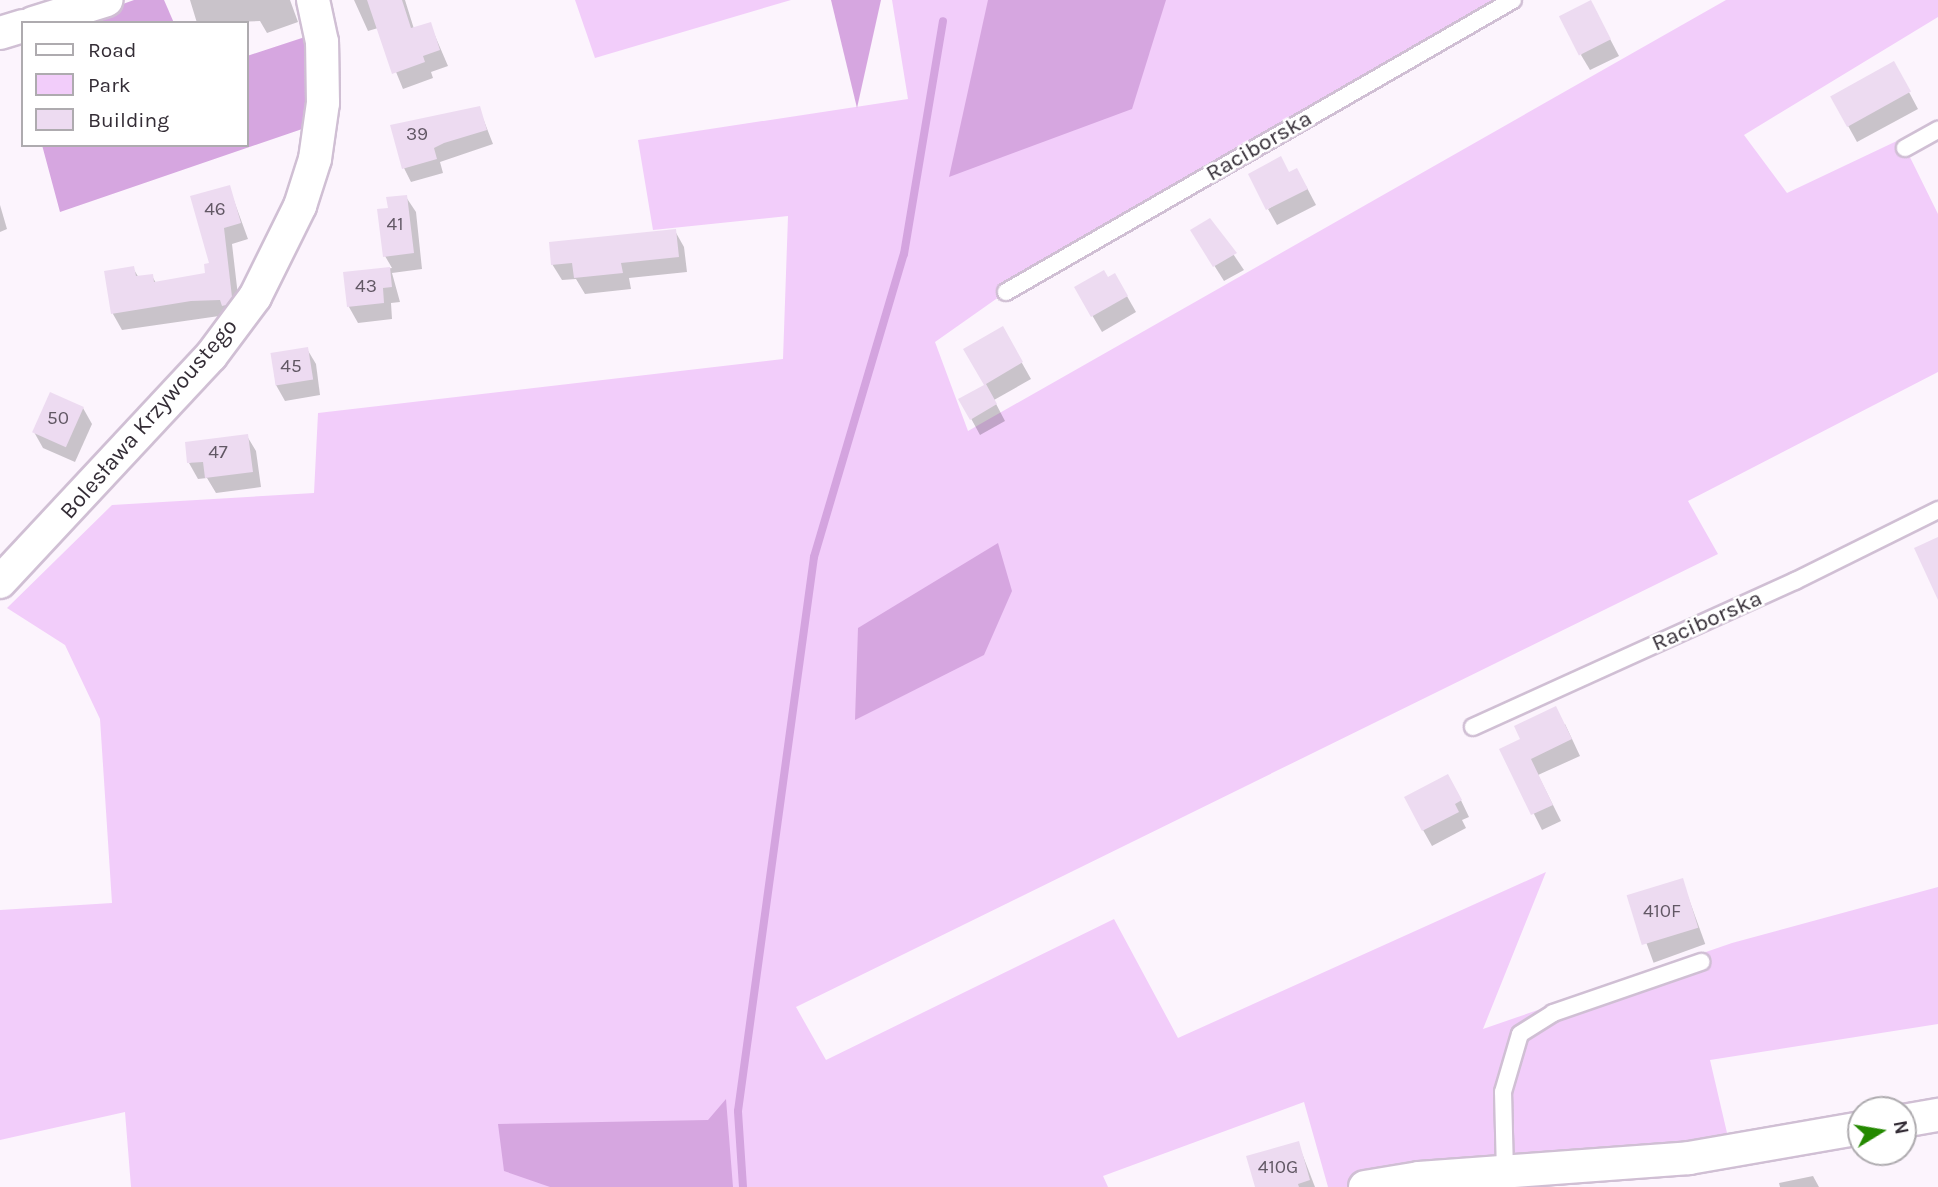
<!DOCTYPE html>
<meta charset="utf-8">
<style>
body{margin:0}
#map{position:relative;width:1938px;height:1187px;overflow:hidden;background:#fcf4fd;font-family:Karla,sans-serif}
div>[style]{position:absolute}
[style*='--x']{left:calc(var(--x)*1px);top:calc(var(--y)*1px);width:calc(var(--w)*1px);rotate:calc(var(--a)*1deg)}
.green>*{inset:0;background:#f2cdfa}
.forest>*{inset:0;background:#d6a6e0}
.shadow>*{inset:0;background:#0003;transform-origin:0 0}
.stream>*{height:8px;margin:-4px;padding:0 4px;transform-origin:4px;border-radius:4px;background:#d4a4df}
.building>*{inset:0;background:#eddbf1;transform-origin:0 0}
.roads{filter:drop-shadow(2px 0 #d0bfd4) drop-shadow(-2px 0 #d0bfd4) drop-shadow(0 2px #d0bfd4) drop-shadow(0 -2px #d0bfd4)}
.lane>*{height:16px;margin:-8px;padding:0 8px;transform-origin:8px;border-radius:8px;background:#fff}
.street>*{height:32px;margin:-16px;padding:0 16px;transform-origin:16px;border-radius:16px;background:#fff}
span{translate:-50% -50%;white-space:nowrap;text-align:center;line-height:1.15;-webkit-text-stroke:5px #fff;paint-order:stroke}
.number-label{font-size:19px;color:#625865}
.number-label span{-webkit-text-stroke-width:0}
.street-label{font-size:23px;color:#342d36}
.legend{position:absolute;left:21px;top:21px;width:228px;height:126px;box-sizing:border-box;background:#fff;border:2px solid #aeabaf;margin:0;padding:9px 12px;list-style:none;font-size:21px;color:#342d36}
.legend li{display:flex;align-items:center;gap:14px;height:35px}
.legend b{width:35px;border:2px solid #aeabaf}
.north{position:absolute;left:1847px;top:1096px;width:70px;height:70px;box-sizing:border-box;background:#fff;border:2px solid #aeabaf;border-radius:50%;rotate:79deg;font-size:19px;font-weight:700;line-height:28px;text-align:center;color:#342d36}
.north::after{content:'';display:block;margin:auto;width:24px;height:32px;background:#248900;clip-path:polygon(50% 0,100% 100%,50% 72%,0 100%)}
</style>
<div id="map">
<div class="green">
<div style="clip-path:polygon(575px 0,791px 0,595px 58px)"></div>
<div style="clip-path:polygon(892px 0,1513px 0,1006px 292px,935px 342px,968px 431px,1726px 0,1938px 0,1938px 17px,1744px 135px,1787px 193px,1901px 139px,1938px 214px,1938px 372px,1688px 501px,1718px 554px,796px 1007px,826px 1060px,1114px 919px,1178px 1038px,1546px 872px,1483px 1029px,1732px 943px,1938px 887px,1938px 1024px,1710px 1060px,1731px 1150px,1379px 1187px,1328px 1187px,1304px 1102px,1103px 1176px,1108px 1187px,131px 1187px,125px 1112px,0 1140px,0 910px,112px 903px,100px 719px,65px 645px,7px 608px,112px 505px,314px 493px,318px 413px,783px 359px,788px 216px,653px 230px,638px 140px,908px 99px)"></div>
</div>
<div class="forest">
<div style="clip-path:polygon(134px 0,164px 0,174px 23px,70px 23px)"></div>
<div style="clip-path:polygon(831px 0,881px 0,857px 108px)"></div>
<div style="clip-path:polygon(988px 0,1166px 0,1132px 109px,949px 177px)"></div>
<div style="clip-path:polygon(308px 36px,311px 126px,60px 212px,42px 145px,247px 145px,247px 56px)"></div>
<div style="clip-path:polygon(998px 543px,1012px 591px,984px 655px,855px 720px,858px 628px)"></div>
<div style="clip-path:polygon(726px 1099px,733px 1187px,550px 1187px,504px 1171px,498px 1124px,708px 1120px)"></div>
</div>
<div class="shadow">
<div style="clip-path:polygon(190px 0,290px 0,298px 22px,267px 33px,260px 21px,197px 23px)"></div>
<div style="clip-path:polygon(354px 0,405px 0,414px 29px,430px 24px,448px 66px,431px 72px,433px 78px,403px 89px,378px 28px,368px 31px)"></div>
<div style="clip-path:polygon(1599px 18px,1619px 56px,1590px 70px,1581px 55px)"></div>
<div style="clip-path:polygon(1902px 79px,1918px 109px,1857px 142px,1832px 97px)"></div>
<div style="clip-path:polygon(479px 108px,493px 144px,440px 162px,443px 173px,411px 182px,404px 168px)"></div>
<div style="clip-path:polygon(1306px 186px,1316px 205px,1277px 225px,1268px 209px)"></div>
<div style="clip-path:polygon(229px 187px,248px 239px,232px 244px,240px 313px,122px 330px,113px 314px,106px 272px,133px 268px,139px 278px,152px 276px,156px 283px,207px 274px)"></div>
<div style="clip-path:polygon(406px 197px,416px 212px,422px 269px,392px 273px,400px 302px,391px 303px,392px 319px,358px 323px,349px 307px,345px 274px,392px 268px,385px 256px,389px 209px)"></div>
<div style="clip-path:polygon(0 205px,7px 229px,0 232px)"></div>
<div style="clip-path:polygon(1210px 220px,1244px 270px,1224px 281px,1202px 246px)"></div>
<div style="clip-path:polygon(675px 231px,684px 247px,687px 272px,629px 278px,631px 289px,585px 294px,576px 279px,562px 280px,552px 264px)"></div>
<div style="clip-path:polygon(1115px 275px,1136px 312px,1102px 332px,1076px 288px)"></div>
<div style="clip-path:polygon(1002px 328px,1031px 379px,994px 400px,1005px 421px,980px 435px,961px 400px,986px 386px,966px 349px)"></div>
<div style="clip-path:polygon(307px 349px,316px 364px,320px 395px,285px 401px,276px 385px,272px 354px)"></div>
<div style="clip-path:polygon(83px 408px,92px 424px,75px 462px,43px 448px,34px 432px)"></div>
<div style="clip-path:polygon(247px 436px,256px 451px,261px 487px,216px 493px,207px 478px,198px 479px,189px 463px)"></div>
<div style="clip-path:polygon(1565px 724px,1580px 756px,1538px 775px,1561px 821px,1542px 830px,1502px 750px)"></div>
<div style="clip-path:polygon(1457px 792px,1469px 817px,1462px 820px,1466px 828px,1432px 846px,1423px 830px)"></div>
<div style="left:1682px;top:880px;width:68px;height:55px;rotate:70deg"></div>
<div style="clip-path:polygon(1298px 1143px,1315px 1187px,1257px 1187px)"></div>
<div style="clip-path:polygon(1813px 1176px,1819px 1187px,1780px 1187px,1779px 1183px)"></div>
</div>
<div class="stream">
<div style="--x:743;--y:1187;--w:76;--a:-93.8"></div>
<div style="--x:738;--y:1111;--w:559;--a:-82.19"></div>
<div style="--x:814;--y:557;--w:316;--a:-73.5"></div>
<div style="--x:904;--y:254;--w:236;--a:-80.5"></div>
</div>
<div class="building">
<div style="clip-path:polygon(367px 0,402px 0,411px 28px,431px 22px,440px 50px,423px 56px,425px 62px,392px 74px)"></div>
<div style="left:1591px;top:0;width:44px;height:36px;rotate:63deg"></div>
<div style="left:1894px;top:61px;width:35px;height:73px;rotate:61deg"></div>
<div style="clip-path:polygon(480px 106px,487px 130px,444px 143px,434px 148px,437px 159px,402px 169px,390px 125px)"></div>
<div style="clip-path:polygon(1281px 156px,1289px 172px,1297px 168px,1308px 189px,1266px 210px,1248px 174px)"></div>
<div style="clip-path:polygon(230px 185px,241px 223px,224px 228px,232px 297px,226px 305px,222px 306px,220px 300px,191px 301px,111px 314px,104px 271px,134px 266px,136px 276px,153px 274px,154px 282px,205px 273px,204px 264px,209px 263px,190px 196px)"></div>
<div style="clip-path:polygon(407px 195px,414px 253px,383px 257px,377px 209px,388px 208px,386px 197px)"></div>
<div style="clip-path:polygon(1210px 218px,1237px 253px,1213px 267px,1190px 230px)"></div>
<div style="clip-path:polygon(676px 229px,679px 257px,621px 263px,623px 273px,574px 278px,572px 263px,551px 265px,549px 242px)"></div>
<div style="clip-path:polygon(390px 267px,392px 287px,383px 288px,384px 303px,347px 307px,343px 272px)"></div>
<div style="clip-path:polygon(1104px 270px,1108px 277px,1115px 273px,1128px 296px,1091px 317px,1074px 287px)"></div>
<div style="clip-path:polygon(1003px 326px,1023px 362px,986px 384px,997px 404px,970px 420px,958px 399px,984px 385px,963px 349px)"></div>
<div style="left:308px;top:347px;width:33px;height:38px;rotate:81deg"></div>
<div style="left:50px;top:392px;width:37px;height:44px;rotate:24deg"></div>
<div style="clip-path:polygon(248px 434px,253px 472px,205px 478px,203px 462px,187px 463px,185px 442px)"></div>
<div style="clip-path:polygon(1938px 537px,1938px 600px,1914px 548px)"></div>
<div style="clip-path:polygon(1556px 706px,1572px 739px,1531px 759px,1553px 805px,1531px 815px,1499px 749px,1520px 739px,1514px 726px)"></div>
<div style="clip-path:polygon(1448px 774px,1462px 800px,1455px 804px,1459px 812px,1422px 831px,1404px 797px)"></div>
<div style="left:1683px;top:878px;width:52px;height:59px;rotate:73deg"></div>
<div style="clip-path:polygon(1299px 1141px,1310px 1180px,1298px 1184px,1299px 1187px,1255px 1187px,1246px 1156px)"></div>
</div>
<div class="roads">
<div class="lane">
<div style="--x:1905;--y:148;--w:38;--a:-29"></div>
<div style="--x:1006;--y:292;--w:585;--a:-29.94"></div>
<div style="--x:1473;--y:727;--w:354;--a:-24.4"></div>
<div style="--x:1795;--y:581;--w:160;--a:-26.4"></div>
<div style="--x:1505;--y:1173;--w:81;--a:-91.4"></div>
<div style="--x:1503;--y:1092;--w:60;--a:-73.7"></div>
<div style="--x:1520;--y:1034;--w:39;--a:-32"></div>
<div style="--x:1553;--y:1013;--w:157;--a:-19"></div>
</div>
<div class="street">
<div style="--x:33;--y:23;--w:77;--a:-17.3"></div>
<div style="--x:0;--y:33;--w:24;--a:-17"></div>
<div style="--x:0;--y:582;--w:309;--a:-47"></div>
<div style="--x:211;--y:356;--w:74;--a:-53.3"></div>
<div style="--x:255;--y:297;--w:102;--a:-63.7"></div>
<div style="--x:300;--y:206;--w:49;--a:-72.3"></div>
<div style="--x:315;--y:159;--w:57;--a:-81.9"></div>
<div style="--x:323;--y:103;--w:61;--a:-90.9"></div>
<div style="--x:322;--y:42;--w:43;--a:-102.1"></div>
<div style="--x:1903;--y:1121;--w:36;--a:-10"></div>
<div style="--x:1365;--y:1187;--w:55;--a:-9.5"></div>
<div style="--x:1419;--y:1178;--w:271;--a:-4.2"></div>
<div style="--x:1689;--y:1158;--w:175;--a:-9.9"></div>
</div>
</div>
<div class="number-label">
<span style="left:417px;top:135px">39</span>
<span style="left:215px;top:210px">46</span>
<span style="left:395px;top:225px">41</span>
<span style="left:366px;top:287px">43</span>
<span style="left:291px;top:367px">45</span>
<span style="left:58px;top:419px">50</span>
<span style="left:218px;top:453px">47</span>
<span style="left:1662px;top:912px">410F</span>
<span style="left:1278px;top:1168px">410G</span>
</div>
<div class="street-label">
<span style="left:1259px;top:146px;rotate:-30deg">Raciborska</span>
<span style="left:149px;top:419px;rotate:-49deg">Bolesława Krzywoustego</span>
<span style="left:1707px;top:621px;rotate:-24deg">Raciborska</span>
</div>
<ul class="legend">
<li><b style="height:9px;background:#fff"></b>Road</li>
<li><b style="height:19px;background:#f2cdfa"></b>Park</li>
<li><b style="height:19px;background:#eddbf1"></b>Building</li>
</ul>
<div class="north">N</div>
</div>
